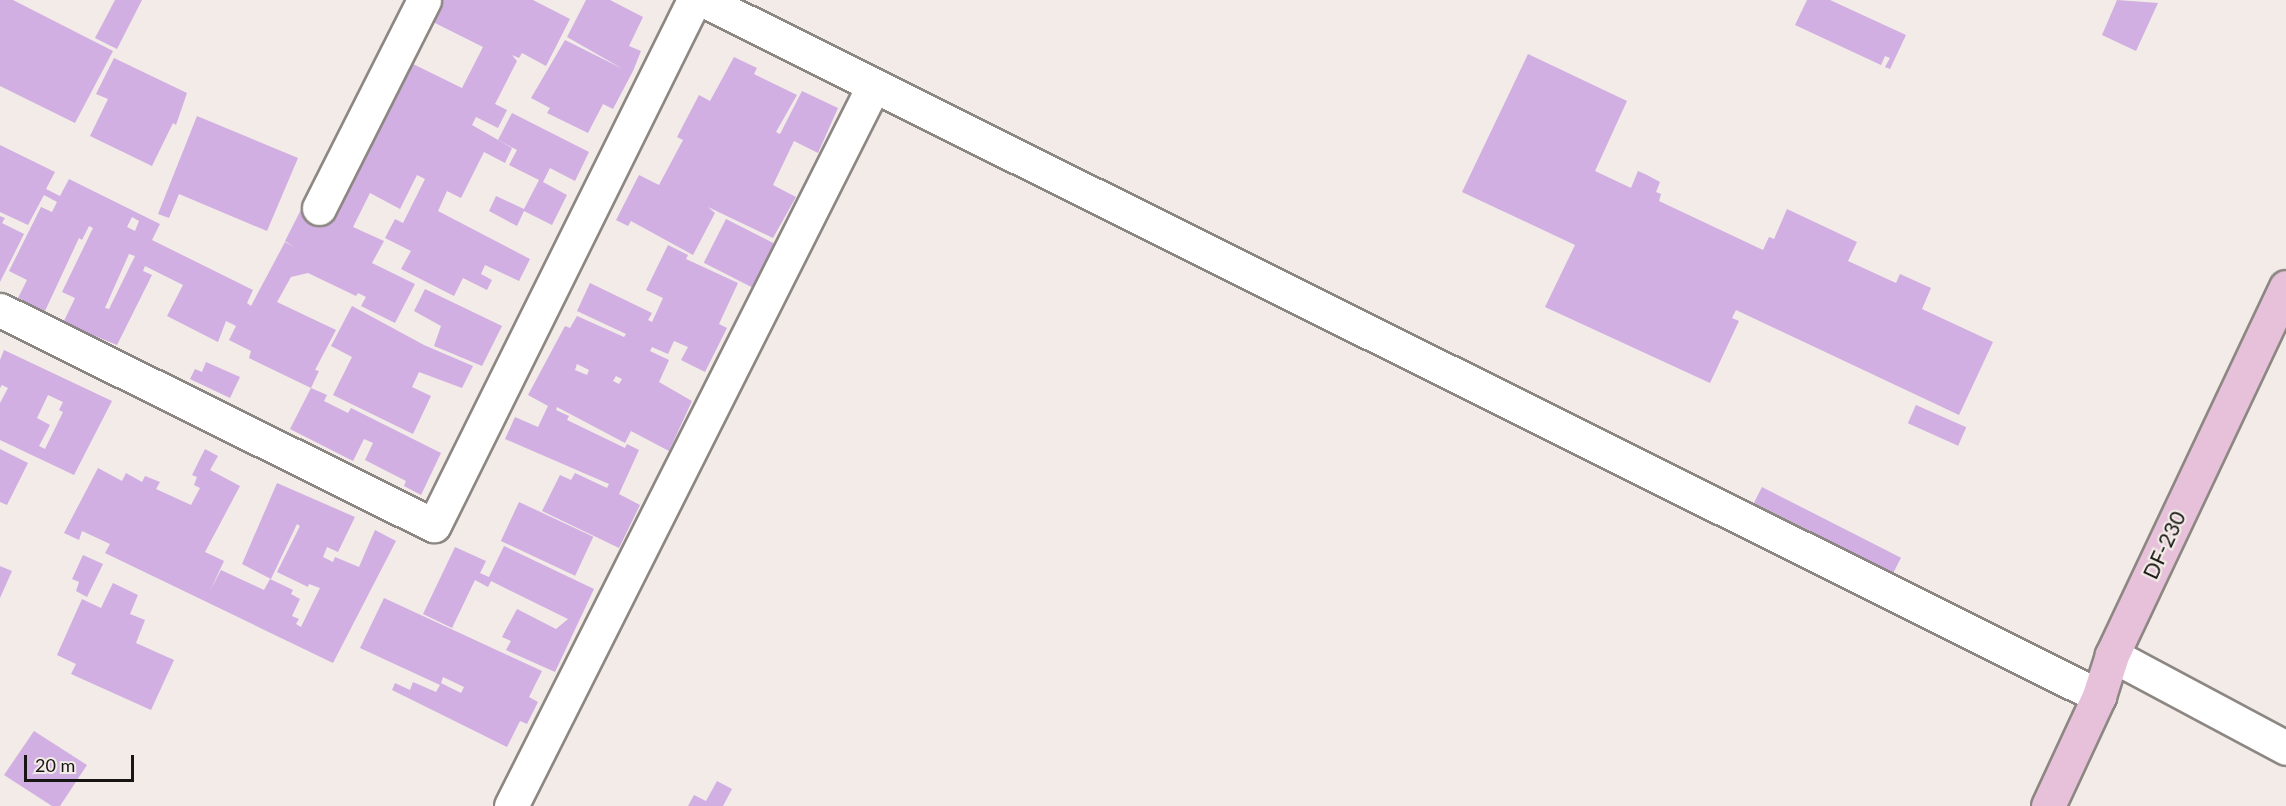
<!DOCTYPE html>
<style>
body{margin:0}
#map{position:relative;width:2286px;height:806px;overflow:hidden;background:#f2ebe7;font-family:Lato,sans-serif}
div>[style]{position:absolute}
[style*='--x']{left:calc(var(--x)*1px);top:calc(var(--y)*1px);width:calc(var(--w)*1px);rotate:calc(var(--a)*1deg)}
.building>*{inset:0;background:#d1afe2;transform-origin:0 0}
.roads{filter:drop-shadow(2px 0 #8d8783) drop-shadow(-2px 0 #8d8783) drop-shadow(0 2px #8d8783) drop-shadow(0 -2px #8d8783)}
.minor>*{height:33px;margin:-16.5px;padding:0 16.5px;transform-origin:16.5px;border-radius:16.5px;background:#fff}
.major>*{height:33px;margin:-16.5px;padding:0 16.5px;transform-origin:16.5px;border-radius:16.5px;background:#e6c1d9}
span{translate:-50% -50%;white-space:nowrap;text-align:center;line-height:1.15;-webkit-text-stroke:4.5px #f2ebe7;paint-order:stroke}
.street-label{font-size:21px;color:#181614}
.scale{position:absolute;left:24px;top:755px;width:110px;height:27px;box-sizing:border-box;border:3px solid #181614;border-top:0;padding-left:8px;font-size:18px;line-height:21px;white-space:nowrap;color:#181614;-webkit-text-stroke:4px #f2ebe7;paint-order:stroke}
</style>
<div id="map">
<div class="building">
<div style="clip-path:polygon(0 0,13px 0,113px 51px,75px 123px,0 86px)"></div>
<div style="clip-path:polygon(115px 0,142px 0,117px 49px,95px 38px)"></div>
<div style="clip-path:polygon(evenodd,442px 0,533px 0,570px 19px,546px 66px,522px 53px,519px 58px,512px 55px,517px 61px,495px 104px,507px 110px,498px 128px,476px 117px,472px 125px,512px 148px,505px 163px,484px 152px,461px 198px,447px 191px,438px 211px,530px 259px,519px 281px,485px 265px,481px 274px,492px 280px,487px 290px,463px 278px,454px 296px,401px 269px,411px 251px,385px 238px,395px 219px,403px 223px,425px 179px,417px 175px,400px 209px,370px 193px,353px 227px,384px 241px,372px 263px,415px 284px,395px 323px,361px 306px,366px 297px,358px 293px,356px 296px,308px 273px,291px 277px,277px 302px,336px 330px,315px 370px,319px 371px,311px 388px,249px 358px,251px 351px,229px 340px,236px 326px,226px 321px,218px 342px,167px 316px,183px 285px,145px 266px,143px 271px,152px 275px,117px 345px,63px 323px,75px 298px,62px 292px,93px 228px,89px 226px,82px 240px,79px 238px,45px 311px,18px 298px,27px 280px,9px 271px,41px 207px,52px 212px,57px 202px,44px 195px,28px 225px,0 212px,0 145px,55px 172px,46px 189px,60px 196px,69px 179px,160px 224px,152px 240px,253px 290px,247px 303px,251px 306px,285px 242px,294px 247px,285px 241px,309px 194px,382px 121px,413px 64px,462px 88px,483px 47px,431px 21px,442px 0,132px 217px,139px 221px,135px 231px,127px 227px,132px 217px,442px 0,129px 254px,135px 256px,109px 309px,105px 308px,129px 254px)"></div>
<div style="clip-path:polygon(586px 0,610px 0,643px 17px,629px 46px,641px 51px,633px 71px,613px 109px,603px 104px,588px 133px,547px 113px,550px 108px,531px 98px,565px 40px,623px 69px,567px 37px)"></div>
<div style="clip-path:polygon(1807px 0,1830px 0,1906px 35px,1890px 69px,1885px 67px,1890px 58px,1885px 56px,1881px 65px,1795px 25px)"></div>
<div style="clip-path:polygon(2117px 0,2158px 3px,2136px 51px,2102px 35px)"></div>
<div style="clip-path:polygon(1528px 54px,1627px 101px,1595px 171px,1631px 188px,1638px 171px,1647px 175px,1660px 182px,1656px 192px,1661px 194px,1659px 201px,1763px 250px,1769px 237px,1774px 239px,1787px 209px,1857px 242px,1848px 261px,1896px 283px,1900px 274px,1931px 288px,1922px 309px,1993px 342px,1959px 415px,1736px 310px,1732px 318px,1739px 321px,1710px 383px,1545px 307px,1575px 245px,1462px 192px)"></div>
<div style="clip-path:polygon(734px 57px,757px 68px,754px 74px,797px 95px,776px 132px,780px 134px,802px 91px,838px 108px,818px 153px,794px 141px,773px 185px,796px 197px,773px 238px,708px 207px,715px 213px,693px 255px,631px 221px,628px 226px,616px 220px,639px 175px,659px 185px,683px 140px,677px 137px,699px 95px,710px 101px)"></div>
<div style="clip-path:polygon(114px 58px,187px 93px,176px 125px,173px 123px,152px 166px,90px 136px,108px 99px,96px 94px)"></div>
<div style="clip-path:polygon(512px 113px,589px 152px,575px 181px,550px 168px,543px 182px,567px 195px,552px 225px,524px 211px,517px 226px,489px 211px,496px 196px,524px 209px,539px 180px,509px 165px,517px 150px,498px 140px)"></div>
<div style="clip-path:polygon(197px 116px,298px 158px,267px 231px,179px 194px,169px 218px,158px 214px)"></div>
<div style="clip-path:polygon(0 216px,5px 218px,2px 223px,24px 234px,0 282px)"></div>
<div style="left:726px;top:219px;width:54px;height:49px;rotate:27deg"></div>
<div style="clip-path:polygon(evenodd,668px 245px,688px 255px,686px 259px,738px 283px,719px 324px,727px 328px,705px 372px,681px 360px,688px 347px,674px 341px,668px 354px,652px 347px,650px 351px,669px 360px,659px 382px,692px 401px,669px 451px,631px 431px,625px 443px,557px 407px,556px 410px,569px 416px,567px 420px,625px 448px,627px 444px,639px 450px,619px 494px,640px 505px,619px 548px,542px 511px,560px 475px,571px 480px,575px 473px,607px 488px,609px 484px,505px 439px,515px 417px,538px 427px,548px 406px,528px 395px,565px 326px,570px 328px,577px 316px,624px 337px,626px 334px,577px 311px,590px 283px,652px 313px,648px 320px,652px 322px,663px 298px,646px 290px,668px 245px,577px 364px,589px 370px,587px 375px,575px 370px,577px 364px,668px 245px,616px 376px,622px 379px,619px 384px,613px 381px,616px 376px)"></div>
<div style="clip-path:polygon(425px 289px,502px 326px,482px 366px,434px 346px,441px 326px,414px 311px)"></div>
<div style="clip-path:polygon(352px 306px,424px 345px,473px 366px,462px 388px,419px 372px,412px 387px,431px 396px,413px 434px,333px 395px,352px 357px,331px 346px)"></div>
<div style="clip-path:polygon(evenodd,4px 350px,112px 401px,74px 475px,0 440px,0 403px,8px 388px,2px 385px,0 388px,0 360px,4px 350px,48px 395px,63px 402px,59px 410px,63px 412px,45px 449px,39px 446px,50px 425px,37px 418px,48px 395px)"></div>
<div style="clip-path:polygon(206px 362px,240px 377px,230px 398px,190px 379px,195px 369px,202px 372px)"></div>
<div style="clip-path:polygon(311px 388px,327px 395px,324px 401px,348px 413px,351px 408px,441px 453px,421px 495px,404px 486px,406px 481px,365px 460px,373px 443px,364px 439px,353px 461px,290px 429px)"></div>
<div style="left:1916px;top:405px;width:55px;height:20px;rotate:24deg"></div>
<div style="clip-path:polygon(0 449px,28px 463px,7px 505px,0 502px)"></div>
<div style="clip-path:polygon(205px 449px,218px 456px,210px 470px,240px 486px,205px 552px,224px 561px,210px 591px,221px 570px,264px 590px,270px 579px,293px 590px,291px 594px,300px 599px,292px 616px,299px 619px,296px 624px,301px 627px,320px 588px,309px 584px,308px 587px,277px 572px,300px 526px,297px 524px,271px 579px,242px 564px,277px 483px,355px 517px,338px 552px,327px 547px,323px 557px,333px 562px,335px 557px,359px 567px,375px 530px,396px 541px,333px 663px,105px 553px,110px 544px,82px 531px,79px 540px,64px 533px,98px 468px,122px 481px,126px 473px,142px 482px,145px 476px,160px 482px,156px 489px,191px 505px,200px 488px,194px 485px,197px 477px,192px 475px)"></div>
<div style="left:1762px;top:487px;width:156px;height:25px;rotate:27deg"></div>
<div style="left:519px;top:502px;width:82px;height:43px;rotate:25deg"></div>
<div style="clip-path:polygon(504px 546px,594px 589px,555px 672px,506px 650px,511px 641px,502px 637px,517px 609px,556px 629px,568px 619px,491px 581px,488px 587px,475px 580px,452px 628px,423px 614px,455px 547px,486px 561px,480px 573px,489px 577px)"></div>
<div style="clip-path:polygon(83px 555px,103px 564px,87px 597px,76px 591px,79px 582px,72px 579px)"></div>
<div style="clip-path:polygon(0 566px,12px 571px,0 598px)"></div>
<div style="clip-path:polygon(113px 583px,138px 595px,130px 614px,145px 620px,136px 643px,174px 660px,151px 710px,71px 674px,76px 664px,57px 655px,82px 599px,101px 608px)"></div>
<div style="clip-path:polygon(evenodd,384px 598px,542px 671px,529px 697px,538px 702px,527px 724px,520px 721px,507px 747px,392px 690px,395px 683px,410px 690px,413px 682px,436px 692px,440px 685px,360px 648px,384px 598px,443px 677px,464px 687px,461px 693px,441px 683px,443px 677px)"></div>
<div style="clip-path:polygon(34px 731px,87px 765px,60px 806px,52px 806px,4px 775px)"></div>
<div style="clip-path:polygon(717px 781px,732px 789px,723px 806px,688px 806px,694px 795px,706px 801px)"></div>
</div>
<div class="roads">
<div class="minor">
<div style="--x:703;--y:0;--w:1560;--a:26.5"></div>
<div style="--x:319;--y:208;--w:233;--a:-63.2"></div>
<div style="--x:0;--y:310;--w:484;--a:26.4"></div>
<div style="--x:434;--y:525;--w:586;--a:-63.65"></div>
<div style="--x:2112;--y:655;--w:197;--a:28.1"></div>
<div style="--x:511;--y:806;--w:807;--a:-63.28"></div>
</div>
<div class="major">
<div style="--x:2048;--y:806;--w:121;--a:-65.1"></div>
<div style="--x:2099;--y:696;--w:43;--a:-72.4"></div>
<div style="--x:2112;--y:655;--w:407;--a:-64.7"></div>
</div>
</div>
<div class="street-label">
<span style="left:2164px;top:545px;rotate:-65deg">DF-230</span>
</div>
<div class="scale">20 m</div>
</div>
